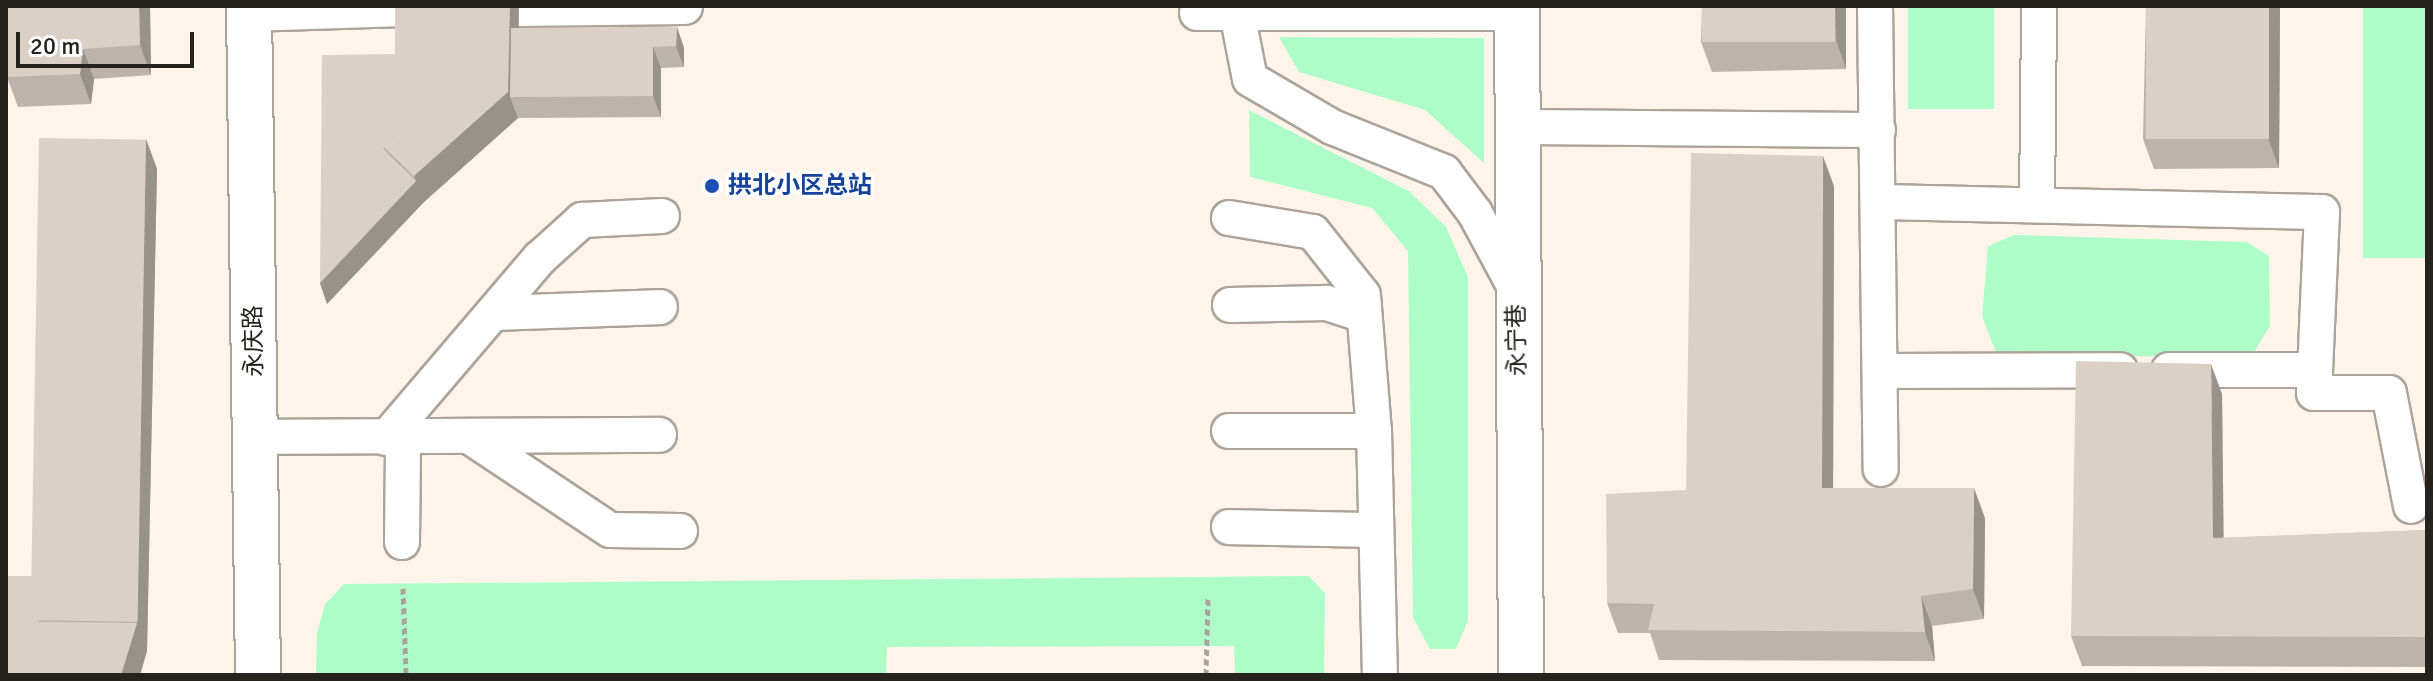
<!DOCTYPE html>
<meta charset="utf-8">
<style>
body{margin:0}
#map{position:relative;width:2433px;height:681px;overflow:hidden;background:#fef4e9;font-family:Signika,"Noto Sans SC",sans-serif}
div>[style]{position:absolute}
[style*='--x']{left:calc(var(--x)*1px);top:calc(var(--y)*1px);width:calc(var(--w)*1px);rotate:calc(var(--a)*1deg)}
.green>*{inset:0;background:#aefdc9;transform-origin:0 0}
.path>*{height:5px;margin-top:-2.5px;transform-origin:0;background:repeating-linear-gradient(90deg,#aba39b 0 6px,transparent 0 10px)}
.roads{filter:drop-shadow(2px 0 #aca399) drop-shadow(-2px 0 #aca399) drop-shadow(0 2px #aca399) drop-shadow(0 -2px #aca399)}
.service>*{height:34px;margin:-17px;padding:0 17px;transform-origin:17px;border-radius:17px;background:#fff}
.minor>*{height:44px;margin:-22px;padding:0 22px;transform-origin:22px;border-radius:22px;background:#fff}
.wall>*{inset:0;background:#bcb3aa}
.shaded-wall>*{inset:0;background:#99928b}
.building>*{inset:0;background:#dbd0c6;transform-origin:0 0}
.dots>*{width:22px;height:22px;translate:-50% -50%;box-sizing:border-box;border:4px solid #fff;border-radius:50%}
span{translate:-50% -50%;white-space:nowrap;text-align:center;line-height:1.15;-webkit-text-stroke:6px #fff;paint-order:stroke}
.transit-label{font-size:24px;color:#164399;font-weight:700}
.left{translate:0 -50%;text-align:left}
.street-label{font-size:24px;color:#26231f}
.frame{position:absolute;inset:0;border:8px solid #26231f;pointer-events:none}
.scale{position:absolute;left:16px;top:32px;width:178px;height:36px;box-sizing:border-box;border:4px solid #26231f;border-top:0;padding-left:10px;font-size:24px;line-height:28px;white-space:nowrap;color:#26231f;-webkit-text-stroke:6px #fff;paint-order:stroke}
</style>
<div id="map">
<div class="green">
<div style="left:1908px;top:6px;width:86px;height:103px"></div>
<div style="left:2363px;top:6px;width:64px;height:252px"></div>
<div style="clip-path:polygon(1279px 37px,1484px 38px,1484px 163px,1425px 110px,1299px 72px)"></div>
<div style="clip-path:polygon(1249px 110px,1409px 191px,1446px 227px,1468px 277px,1468px 621px,1456px 649px,1430px 649px,1413px 618px,1408px 251px,1372px 208px,1250px 177px)"></div>
<div style="clip-path:polygon(2014px 235px,2247px 242px,2269px 256px,2270px 326px,2251px 357px,1997px 355px,1982px 316px,1988px 246px)"></div>
<div style="clip-path:polygon(1309px 576px,1325px 593px,1324px 675px,1235px 675px,1234px 646px,887px 647px,886px 675px,316px 675px,317px 633px,325px 604px,344px 584px)"></div>
</div>
<div class="path">
<div style="--x:403;--y:588;--w:87;--a:88"></div>
<div style="--x:1206;--y:675;--w:78;--a:-88.5"></div>
</div>
<div class="roads">
<div class="service">
<div style="--x:1875;--y:6;--w:463;--a:89.3"></div>
<div style="--x:519;--y:9;--w:166;--a:-0.7"></div>
<div style="--x:1197;--y:13;--w:320;--a:0"></div>
<div style="--x:1237;--y:13;--w:67;--a:78.9"></div>
<div style="--x:1250;--y:79;--w:95;--a:30.3"></div>
<div style="--x:1332;--y:127;--w:121;--a:21.9"></div>
<div style="--x:1444;--y:172;--w:51;--a:52.9"></div>
<div style="--x:1475;--y:213;--w:86;--a:61.7"></div>
<div style="--x:249;--y:14;--w:154;--a:-1.9"></div>
<div style="--x:1515;--y:127;--w:363;--a:0.5"></div>
<div style="--x:1879;--y:202;--w:443;--a:1.3"></div>
<div style="--x:2322;--y:212;--w:181;--a:92.5"></div>
<div style="--x:2314;--y:393;--w:75;--a:0"></div>
<div style="--x:2389;--y:393;--w:115;--a:79"></div>
<div style="--x:2037;--y:205;--w:199;--a:-89.4"></div>
<div style="--x:1229;--y:218;--w:85;--a:9.5"></div>
<div style="--x:1313;--y:232;--w:80;--a:51.6"></div>
<div style="--x:1363;--y:295;--w:136;--a:85.4"></div>
<div style="--x:1374;--y:431;--w:244;--a:88.6"></div>
<div style="--x:1230;--y:305;--w:97;--a:-1.2"></div>
<div style="--x:1327;--y:303;--w:39;--a:18"></div>
<div style="--x:497;--y:313;--w:163;--a:-2.1"></div>
<div style="--x:2169;--y:370;--w:146;--a:0"></div>
<div style="--x:1880;--y:371;--w:240;--a:-0.2"></div>
<div style="--x:1229;--y:431;--w:145;--a:0"></div>
<div style="--x:255;--y:437;--w:404;--a:-0.3"></div>
<div style="--x:386;--y:438;--w:237;--a:-49.5"></div>
<div style="--x:540;--y:258;--w:57;--a:-42.1"></div>
<div style="--x:582;--y:220;--w:80;--a:-2.9"></div>
<div style="--x:472;--y:438;--w:166;--a:33.7"></div>
<div style="--x:610;--y:530;--w:70;--a:0.8"></div>
<div style="--x:1229;--y:527;--w:144;--a:1.2"></div>
<div style="--x:402;--y:542;--w:104;--a:-89.4"></div>
</div>
<div class="minor">
<div style="--x:249;--y:6;--w:669;--a:89.23"></div>
<div style="--x:1517;--y:6;--w:669;--a:89.66"></div>
</div>
</div>
<div class="wall">
<div style="clip-path:polygon(150px 6px,151px 75px,94px 79px,91px 104px,18px 107px,7px 77px)"></div>
<div style="clip-path:polygon(1702px 6px,1846px 6px,1846px 69px,1712px 72px,1701px 42px)"></div>
<div style="clip-path:polygon(2146px 6px,2280px 6px,2279px 168px,2154px 169px,2143px 139px)"></div>
<div style="clip-path:polygon(677px 27px,684px 48px,684px 67px,661px 68px,661px 117px,518px 118px,424px 202px,327px 304px,320px 283px,395px 54px,519px 28px)"></div>
<div style="clip-path:polygon(146px 139px,157px 169px,147px 651px,140px 675px,6px 675px,38px 576px)"></div>
<div style="clip-path:polygon(1834px 186px,1833px 488px,1985px 518px,1984px 619px,1932px 626px,1935px 661px,1659px 660px,1650px 633px,1618px 633px,1607px 603px,1686px 490px)"></div>
<div style="clip-path:polygon(2222px 394px,2223px 538px,2427px 530px,2427px 667px,2082px 666px,2071px 636px)"></div>
</div>
<div class="shaded-wall">
<div style="clip-path:polygon(139px 6px,150px 6px,151px 75px,140px 45px)"></div>
<div style="clip-path:polygon(510px 6px,519px 6px,518px 97px,510px 97px,518px 118px,424px 202px,327px 304px,320px 283px,416px 181px,414px 176px)"></div>
<div style="clip-path:polygon(1835px 6px,1846px 6px,1846px 69px,1836px 40px)"></div>
<div style="clip-path:polygon(2269px 6px,2280px 6px,2279px 168px,2268px 138px)"></div>
<div style="clip-path:polygon(677px 27px,684px 48px,684px 67px,676px 46px)"></div>
<div style="clip-path:polygon(653px 47px,661px 68px,661px 117px,653px 96px)"></div>
<div style="clip-path:polygon(83px 49px,94px 79px,91px 104px,80px 74px)"></div>
<div style="clip-path:polygon(146px 139px,157px 169px,147px 651px,140px 675px,121px 675px,137px 623px)"></div>
<div style="clip-path:polygon(1823px 156px,1834px 186px,1833px 518px,1822px 488px)"></div>
<div style="clip-path:polygon(2211px 364px,2222px 394px,2224px 568px,2213px 538px)"></div>
<div style="clip-path:polygon(1974px 488px,1985px 518px,1984px 619px,1973px 589px)"></div>
<div style="clip-path:polygon(1921px 596px,1932px 626px,1935px 661px,1925px 632px)"></div>
</div>
<div class="building">
<div style="clip-path:polygon(6px 6px,139px 6px,140px 45px,83px 49px,80px 74px,7px 77px)"></div>
<div style="clip-path:polygon(395px 6px,510px 6px,508px 92px,414px 176px,383px 146px,395px 135px)"></div>
<div style="left:1702px;top:6px;width:133px;height:36px"></div>
<div style="left:2146px;top:6px;width:123px;height:133px"></div>
<div style="clip-path:polygon(677px 27px,676px 46px,653px 47px,653px 96px,510px 97px,511px 28px)"></div>
<div style="clip-path:polygon(395px 54px,395px 135px,383px 146px,385px 151px,416px 181px,320px 283px,322px 55px)"></div>
<div style="left:39px;top:138px;width:107px;height:482px;rotate:1deg"></div>
<div style="clip-path:polygon(1691px 153px,1823px 156px,1822px 488px,1974px 488px,1973px 589px,1921px 596px,1925px 632px,1648px 630px,1654px 604px,1607px 603px,1606px 494px,1686px 490px)"></div>
<div style="clip-path:polygon(2076px 361px,2211px 364px,2213px 538px,2427px 530px,2427px 637px,2071px 636px)"></div>
<div style="clip-path:polygon(6px 576px,38px 576px,39px 622px,137px 623px,121px 675px,6px 675px)"></div>
</div>
<div class="dots">
<div style="left:712px;top:186px;background:#1a4fb4"></div>
</div>
<div class="transit-label">
<span class="left" style="left:728px;top:186px">拱北小区总站</span>
</div>
<div class="street-label">
<span style="left:1517px;top:340px;rotate:-91deg">永宁巷</span>
<span style="left:254px;top:341px;rotate:-91deg">永庆路</span>
</div>
<div class="frame"></div>
<div class="scale">20 m</div>
</div>
